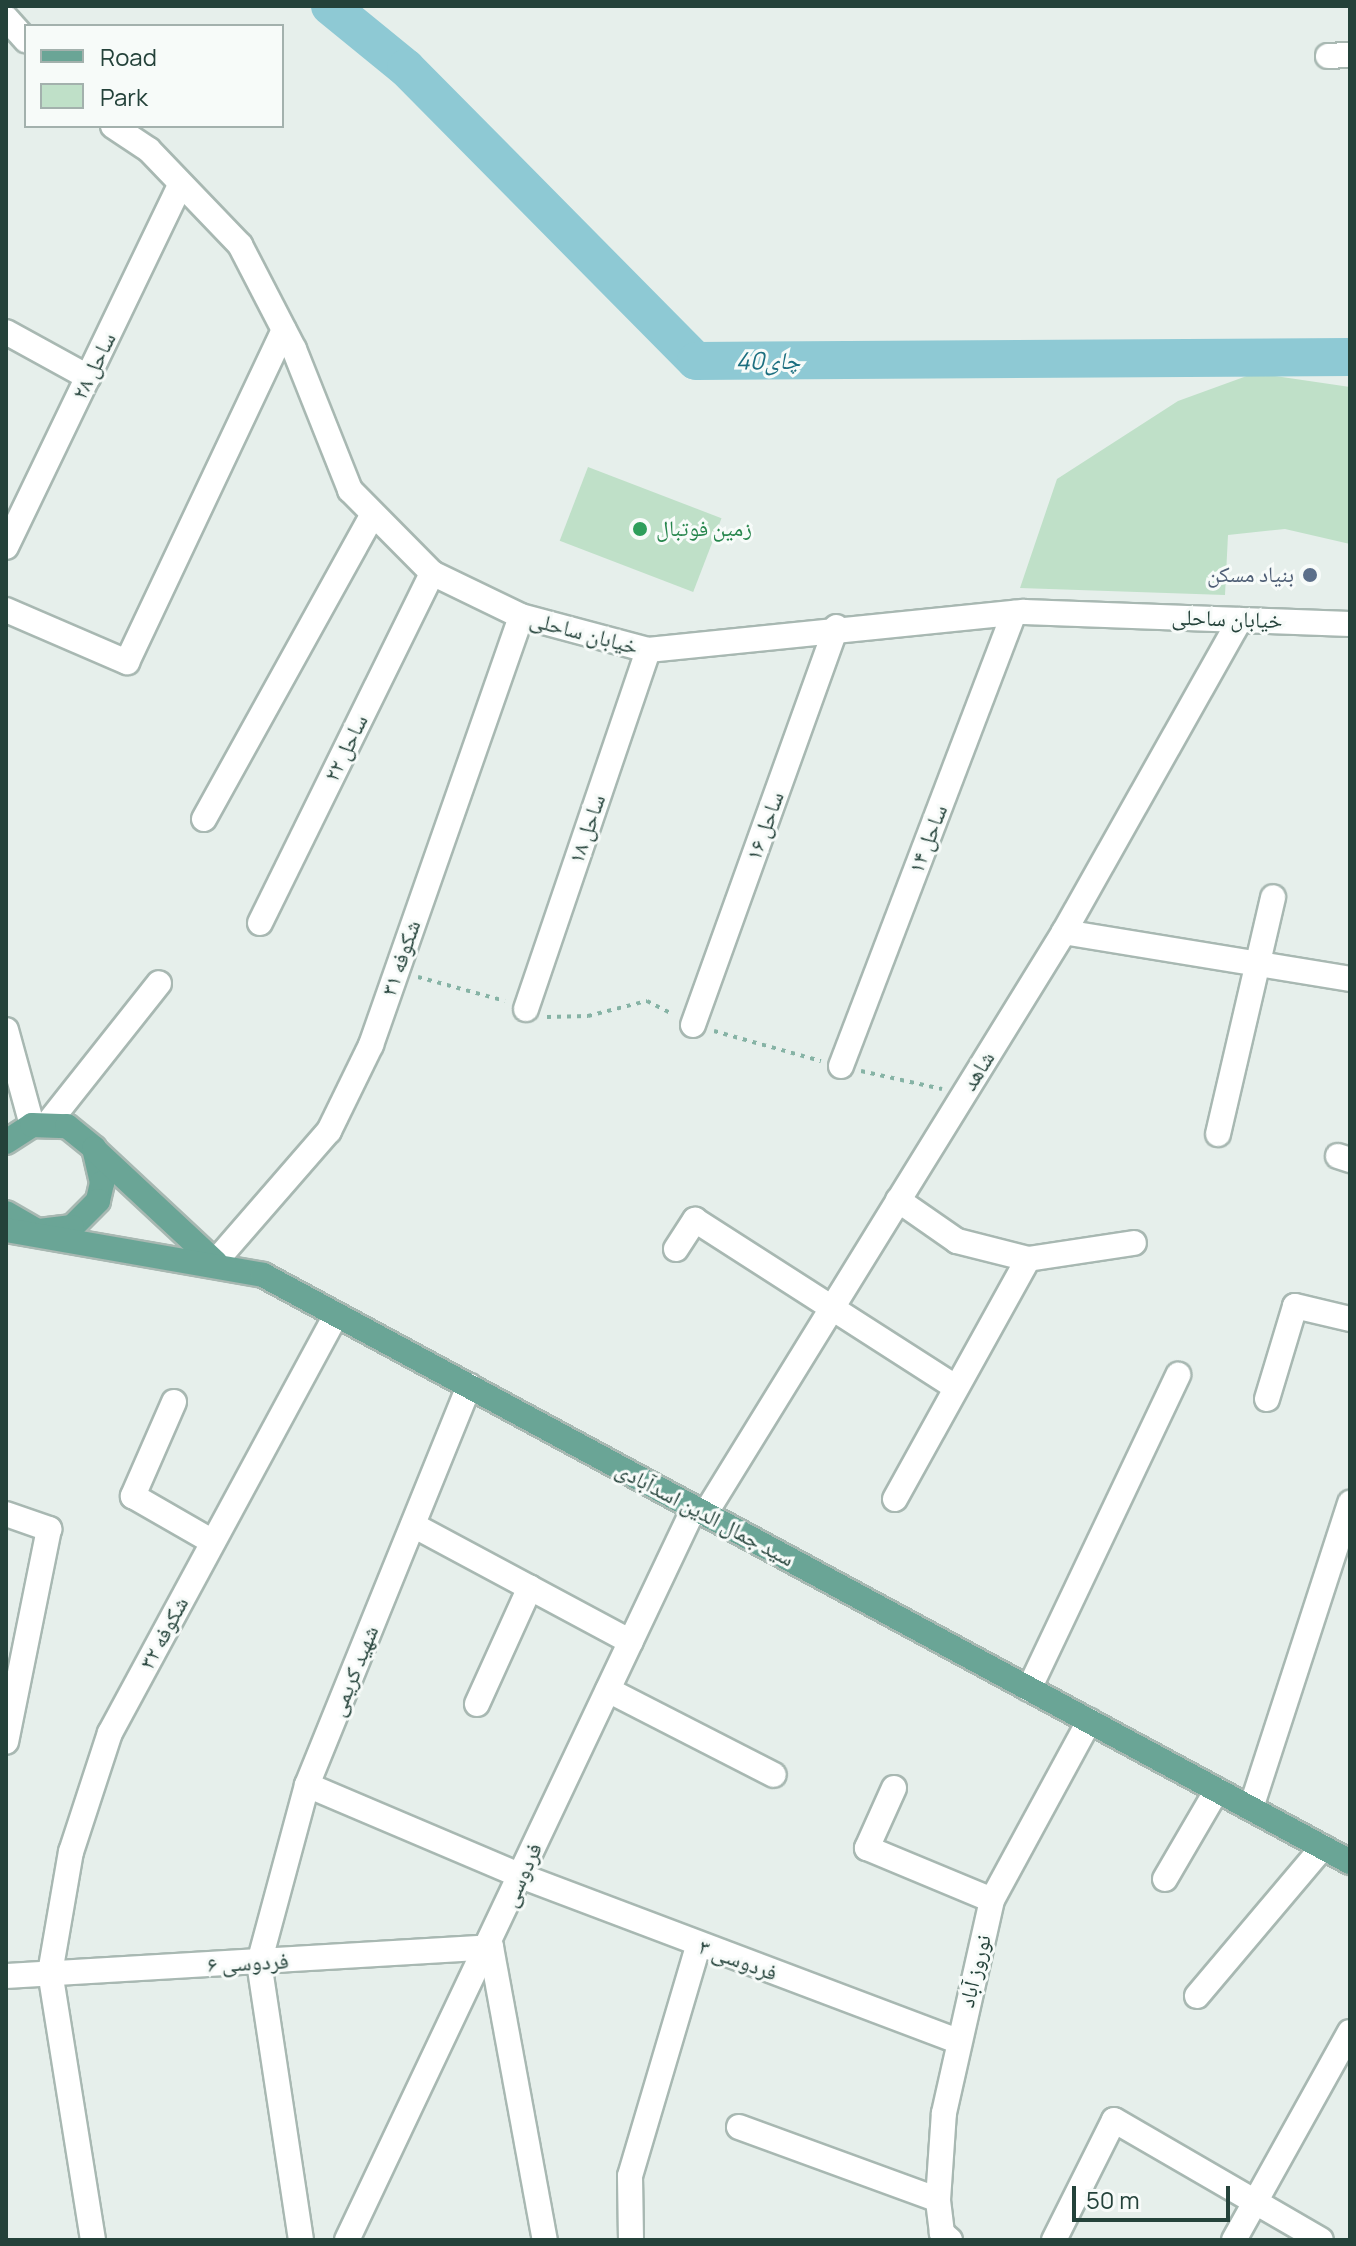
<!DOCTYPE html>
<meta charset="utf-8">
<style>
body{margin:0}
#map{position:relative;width:1356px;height:2246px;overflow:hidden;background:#e6efeb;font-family:Manrope,"Noto Naskh Arabic",sans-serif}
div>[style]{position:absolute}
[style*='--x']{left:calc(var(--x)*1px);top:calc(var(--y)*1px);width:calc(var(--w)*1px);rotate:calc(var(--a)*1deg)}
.green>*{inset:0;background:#bfe0c8;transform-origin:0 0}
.river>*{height:38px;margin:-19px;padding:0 19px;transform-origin:19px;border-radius:19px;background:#8ec9d4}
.path>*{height:4px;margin-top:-2px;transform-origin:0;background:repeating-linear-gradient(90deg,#86b3a5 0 4px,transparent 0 10px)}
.roads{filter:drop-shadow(2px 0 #a8b8b2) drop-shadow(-2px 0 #a8b8b2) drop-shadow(0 2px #a8b8b2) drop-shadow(0 -2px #a8b8b2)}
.minor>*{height:24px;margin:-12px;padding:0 12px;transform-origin:12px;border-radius:12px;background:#fff}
.major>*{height:24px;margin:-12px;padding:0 12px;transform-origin:12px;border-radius:12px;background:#6aa596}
.dots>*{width:22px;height:22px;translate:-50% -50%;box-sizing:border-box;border:4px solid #f7fbf9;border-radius:50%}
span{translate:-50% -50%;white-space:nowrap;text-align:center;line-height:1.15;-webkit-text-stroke:6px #f7fbf9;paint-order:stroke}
.street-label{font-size:22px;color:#24423a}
.leisure-label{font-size:22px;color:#27864d}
.left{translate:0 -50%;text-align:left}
.service-label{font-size:22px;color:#4e5e75}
.right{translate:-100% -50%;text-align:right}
.water-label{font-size:24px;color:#1c6f80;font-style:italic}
.frame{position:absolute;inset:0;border:8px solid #24423a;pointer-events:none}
.legend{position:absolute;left:24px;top:24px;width:260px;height:104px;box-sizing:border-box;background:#f7fbf9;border:2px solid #a3b1ad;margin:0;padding:10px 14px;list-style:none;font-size:24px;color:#24423a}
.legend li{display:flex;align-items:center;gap:16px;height:40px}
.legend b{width:40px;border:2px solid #a3b1ad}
.scale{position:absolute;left:1072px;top:2186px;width:158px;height:36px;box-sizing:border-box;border:4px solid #24423a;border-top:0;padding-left:10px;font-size:24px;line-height:28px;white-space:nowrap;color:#24423a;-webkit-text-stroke:6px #f7fbf9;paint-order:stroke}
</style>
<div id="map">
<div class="green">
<div style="clip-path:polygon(1255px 373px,1350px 387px,1350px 544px,1285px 529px,1228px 535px,1225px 595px,1020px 588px,1057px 479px,1178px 401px)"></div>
<div style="left:588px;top:467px;width:143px;height:79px;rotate:21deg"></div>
</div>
<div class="river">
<div style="--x:330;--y:6;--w:98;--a:39.2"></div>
<div style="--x:406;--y:68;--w:412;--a:45.3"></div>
<div style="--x:696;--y:361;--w:654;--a:-0.35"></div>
</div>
<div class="path">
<div style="--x:418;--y:977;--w:90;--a:15.4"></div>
<div style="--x:547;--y:1017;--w:41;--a:-1.4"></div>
<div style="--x:588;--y:1016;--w:61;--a:-14.3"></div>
<div style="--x:647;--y:1001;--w:29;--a:27"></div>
<div style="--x:714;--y:1031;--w:111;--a:15.7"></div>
<div style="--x:861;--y:1071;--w:83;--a:12.5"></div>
</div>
<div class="roads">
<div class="minor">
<div style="--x:6;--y:18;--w:30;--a:48"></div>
<div style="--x:1328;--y:56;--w:22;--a:-3"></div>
<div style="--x:113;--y:126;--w:43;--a:33.7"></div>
<div style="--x:149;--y:150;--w:132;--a:46.2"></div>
<div style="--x:240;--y:245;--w:117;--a:62.6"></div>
<div style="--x:294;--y:349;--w:152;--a:68.3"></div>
<div style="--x:350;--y:490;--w:117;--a:45.3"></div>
<div style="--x:432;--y:573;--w:99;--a:25.8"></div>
<div style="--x:521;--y:616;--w:131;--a:15"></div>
<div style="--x:648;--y:650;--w:378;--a:-5.8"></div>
<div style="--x:1024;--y:612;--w:326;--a:2.1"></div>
<div style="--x:6;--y:332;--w:94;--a:28.8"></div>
<div style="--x:6;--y:547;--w:402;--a:-64.3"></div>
<div style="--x:6;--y:610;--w:132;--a:23.3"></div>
<div style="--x:127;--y:662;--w:367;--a:-64.7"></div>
<div style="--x:204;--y:819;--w:346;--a:-61"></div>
<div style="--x:260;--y:923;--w:390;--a:-63.8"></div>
<div style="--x:1064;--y:932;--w:290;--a:9.3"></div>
<div style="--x:526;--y:1009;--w:379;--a:-71.2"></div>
<div style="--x:693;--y:1025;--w:423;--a:-70.2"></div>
<div style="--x:6;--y:1030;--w:98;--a:74.7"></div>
<div style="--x:841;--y:1066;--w:485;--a:-69.1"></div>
<div style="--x:49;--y:1122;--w:177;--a:-51.6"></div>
<div style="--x:1218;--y:1134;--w:243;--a:-76.9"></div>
<div style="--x:1338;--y:1156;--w:13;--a:18"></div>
<div style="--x:898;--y:1200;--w:72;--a:34.8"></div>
<div style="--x:957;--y:1241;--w:73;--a:14.2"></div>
<div style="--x:1028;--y:1259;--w:107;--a:-8.6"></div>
<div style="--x:676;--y:1249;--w:35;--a:-57"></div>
<div style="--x:695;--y:1220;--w:309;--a:32.7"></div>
<div style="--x:215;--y:1262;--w:174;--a:-49"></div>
<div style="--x:329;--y:1131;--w:96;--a:-64"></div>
<div style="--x:371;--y:1045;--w:454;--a:-70.7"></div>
<div style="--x:1267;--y:1399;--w:97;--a:-73.2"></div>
<div style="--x:1295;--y:1306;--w:57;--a:13.3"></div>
<div style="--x:174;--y:1402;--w:103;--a:113.6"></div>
<div style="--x:133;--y:1496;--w:92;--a:29.9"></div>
<div style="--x:895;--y:1499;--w:274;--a:-61"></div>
<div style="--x:6;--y:1514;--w:46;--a:19.2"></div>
<div style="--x:49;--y:1529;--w:217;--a:101.4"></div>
<div style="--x:705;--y:1514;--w:684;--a:-58.33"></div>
<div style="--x:1064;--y:932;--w:358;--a:-60.6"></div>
<div style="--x:413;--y:1525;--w:247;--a:28.2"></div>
<div style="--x:1029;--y:1689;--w:348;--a:-64.6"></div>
<div style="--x:608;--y:1690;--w:186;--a:27.1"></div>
<div style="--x:477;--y:1704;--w:128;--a:-65.6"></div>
<div style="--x:307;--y:1785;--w:233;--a:23"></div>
<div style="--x:521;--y:1876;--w:466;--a:20.7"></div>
<div style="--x:894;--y:1788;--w:66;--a:114.2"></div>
<div style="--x:867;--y:1848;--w:135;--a:22.6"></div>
<div style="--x:1251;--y:1808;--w:321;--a:-72"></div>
<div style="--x:1165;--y:1879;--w:103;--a:-59.7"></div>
<div style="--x:6;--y:1976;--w:486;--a:-3.4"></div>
<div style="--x:491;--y:1947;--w:298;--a:79.6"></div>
<div style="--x:1197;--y:1996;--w:195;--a:-49.8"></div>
<div style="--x:739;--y:2127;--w:212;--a:20.1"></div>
<div style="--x:93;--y:2240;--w:270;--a:-99.1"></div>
<div style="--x:50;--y:1973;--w:123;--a:-80.2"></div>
<div style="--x:71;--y:1852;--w:125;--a:-71.9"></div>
<div style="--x:110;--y:1733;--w:475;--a:-61.6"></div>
<div style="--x:301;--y:2240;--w:280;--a:-98.6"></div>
<div style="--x:259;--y:1963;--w:184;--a:-74.9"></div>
<div style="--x:307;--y:1785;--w:431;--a:-67.9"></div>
<div style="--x:347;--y:2240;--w:810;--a:-64.64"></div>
<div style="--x:631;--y:2240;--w:64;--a:-90.9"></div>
<div style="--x:630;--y:2176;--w:240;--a:-73.5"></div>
<div style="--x:950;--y:2240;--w:11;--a:-139"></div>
<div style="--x:942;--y:2233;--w:33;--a:-97"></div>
<div style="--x:938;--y:2200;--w:87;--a:-86.1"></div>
<div style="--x:944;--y:2113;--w:218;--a:-77.3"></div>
<div style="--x:992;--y:1900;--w:204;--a:-61.5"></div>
<div style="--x:1054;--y:2240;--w:134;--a:-63.4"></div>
<div style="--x:1114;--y:2120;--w:239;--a:30.1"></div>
<div style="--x:1234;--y:2240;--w:238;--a:-60.9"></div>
</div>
<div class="major">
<div style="--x:6;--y:1142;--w:31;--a:-33"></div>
<div style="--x:32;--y:1125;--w:35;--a:2"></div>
<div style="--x:67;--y:1126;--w:35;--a:39"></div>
<div style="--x:94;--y:1148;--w:36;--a:77"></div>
<div style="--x:102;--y:1183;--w:18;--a:103"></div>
<div style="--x:98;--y:1201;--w:37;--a:135"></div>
<div style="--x:72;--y:1227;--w:35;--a:173"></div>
<div style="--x:37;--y:1231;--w:36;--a:-150"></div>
<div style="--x:94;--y:1149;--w:166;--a:43"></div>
<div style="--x:6;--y:1230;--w:261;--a:9.9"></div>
<div style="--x:263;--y:1275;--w:1235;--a:28.37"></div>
</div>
</div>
<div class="dots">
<div style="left:640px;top:529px;background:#2e9e5b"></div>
<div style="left:1310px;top:575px;background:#5c6f8a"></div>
</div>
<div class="street-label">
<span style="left:94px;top:366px;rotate:-64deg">ساحل ۲۸</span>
<span style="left:1227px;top:619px;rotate:2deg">خیابان ساحلی</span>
<span style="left:584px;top:633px;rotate:15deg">خیابان ساحلی</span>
<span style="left:346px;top:748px;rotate:-64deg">ساحل ۲۲</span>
<span style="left:765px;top:826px;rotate:-70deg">ساحل ۱۶</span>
<span style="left:587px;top:829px;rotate:-71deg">ساحل ۱۸</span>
<span style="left:928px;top:839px;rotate:-69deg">ساحل ۱۴</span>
<span style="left:401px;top:958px;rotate:-71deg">شکوفه ۳۱</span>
<span style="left:978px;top:1071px;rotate:-58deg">شاهد</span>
<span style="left:705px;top:1514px;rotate:28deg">سید جمال الدین اسدآبادی</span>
<span style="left:164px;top:1633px;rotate:-62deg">شکوفه ۳۲</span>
<span style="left:354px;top:1671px;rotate:-68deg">شهید کریمی</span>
<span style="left:522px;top:1875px;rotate:-66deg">فردوسی</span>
<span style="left:738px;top:1960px;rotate:20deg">فردوسی ۳</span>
<span style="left:248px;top:1963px;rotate:-3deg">فردوسی ۶</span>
<span style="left:975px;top:1971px;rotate:-76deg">نوروز آباد</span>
</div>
<div class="leisure-label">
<span class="left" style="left:656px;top:529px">زمین فوتبال</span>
</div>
<div class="service-label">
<span class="right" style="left:1294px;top:575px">بنیاد مسکن</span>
</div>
<div class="water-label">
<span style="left:768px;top:360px;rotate:-1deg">40چای</span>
</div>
<div class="frame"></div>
<ul class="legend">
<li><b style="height:10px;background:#6aa596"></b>Road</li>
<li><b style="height:22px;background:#bfe0c8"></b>Park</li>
</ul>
<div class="scale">50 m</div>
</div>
